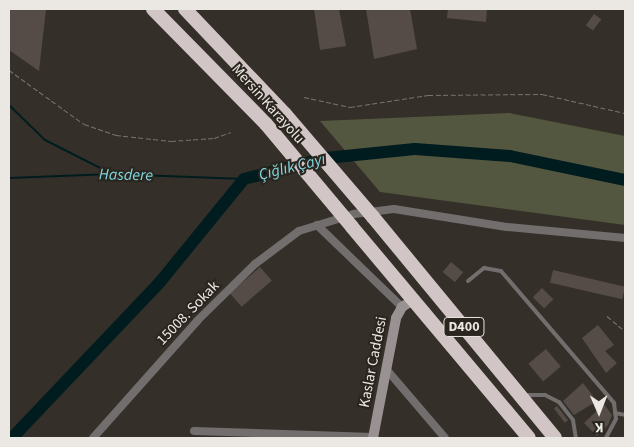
<!DOCTYPE html>
<meta charset="utf-8">
<style>
body{margin:0}
#map{position:relative;width:634px;height:447px;overflow:hidden;background:#342f28;font-family:"Source Sans 3",sans-serif}
div>[style]{position:absolute}
[style*='--x']{left:calc(var(--x)*1px);top:calc(var(--y)*1px);width:calc(var(--w)*1px);rotate:calc(var(--a)*1deg)}
.green>*{inset:0;background:#54573f}
.stream>*{height:2px;margin:-1px;padding:0 1px;transform-origin:1px;border-radius:1px;background:#011c1f}
.river>*{height:12px;margin:-6px;padding:0 6px;transform-origin:6px;border-radius:6px;background:#011c1f}
.building>*{inset:0;background:#554c48;transform-origin:0 0}
.path>*{height:1px;margin-top:-0.5px;transform-origin:0;background:repeating-linear-gradient(90deg,#77736d 0 5px,transparent 0 7.5px)}
.lane>*{height:4px;margin:-2px;padding:0 2px;transform-origin:2px;border-radius:2px;background:#736e6e}
.street>*{height:8px;margin:-4px;padding:0 4px;transform-origin:4px;border-radius:4px;background:#736e6e}
.secondary>*{height:10px;margin:-5px;padding:0 5px;transform-origin:5px;border-radius:5px;background:#9a9192}
.highway>*{height:14px;margin:-7px;padding:0 7px;transform-origin:7px;border-radius:7px;background:#d2c5c5}
.highway-bridge>*{height:14px;margin:-7px;padding:0 7px;transform-origin:7px;border-radius:7px;background:#d2c5c5}
span{translate:-50% -50%;white-space:nowrap;text-align:center;line-height:1.15;-webkit-text-stroke:4px #2a251e;paint-order:stroke}
.shield-label span{padding:1px 4px;background:#2a251e;border:1px solid;border-radius:4px;-webkit-text-stroke-width:0}
.shield-label{font-size:14px;color:#ebe7e3;font-weight:700}
.street-label{font-size:15px;color:#ebe7e3}
.water-label{font-size:16px;color:#7fd8e0;font-style:italic}
.frame{position:absolute;inset:0;border:10px solid #ebe7e3;pointer-events:none}
.north{position:absolute;left:574px;top:387px;width:50px;height:50px;-webkit-text-stroke:4px #2a251e;paint-order:stroke;rotate:179deg;font-size:14px;font-weight:700;line-height:20px;text-align:center;color:#ebe7e3}
.north::after{content:'';display:block;margin:auto;width:18px;height:22px;background:#ebe7e3;clip-path:polygon(50% 0,100% 100%,50% 72%,0 100%)}
</style>
<div id="map">
<div class="green">
<div style="clip-path:polygon(509px 113px,625px 136px,625px 225px,380px 192px,320px 121px)"></div>
</div>
<div class="stream">
<div style="--x:9;--y:105;--w:50;--a:44.2"></div>
<div style="--x:45;--y:140;--w:75;--a:26.9"></div>
<div style="--x:9;--y:178;--w:103;--a:-2.2"></div>
<div style="--x:112;--y:174;--w:132;--a:2.2"></div>
</div>
<div class="river">
<div style="--x:12;--y:438;--w:215;--a:-46.5"></div>
<div style="--x:160;--y:282;--w:133;--a:-50.8"></div>
<div style="--x:244;--y:179;--w:85;--a:-14.4"></div>
<div style="--x:326;--y:158;--w:89;--a:-5.8"></div>
<div style="--x:415;--y:149;--w:95;--a:4.2"></div>
<div style="--x:510;--y:156;--w:117;--a:11.8"></div>
</div>
<div class="building">
<div style="clip-path:polygon(10px 9px,46px 9px,39px 71px,9px 50px)"></div>
<div style="clip-path:polygon(314px 9px,339px 9px,346px 46px,320px 50px)"></div>
<div style="clip-path:polygon(366px 9px,410px 9px,417px 49px,374px 59px)"></div>
<div style="clip-path:polygon(448px 9px,487px 9px,486px 22px,447px 18px)"></div>
<div style="left:594px;top:14px;width:9px;height:14px;rotate:36deg"></div>
<div style="left:451px;top:262px;width:16px;height:13px;rotate:40deg"></div>
<div style="left:260px;top:267px;width:18px;height:40px;rotate:49deg"></div>
<div style="left:553px;top:270px;width:74px;height:13px;rotate:13deg"></div>
<div style="left:542px;top:288px;width:16px;height:13px;rotate:45deg"></div>
<div style="clip-path:polygon(598px 325px,614px 345px,605px 351px,617px 363px,606px 373px,582px 338px)"></div>
<div style="left:546px;top:349px;width:23px;height:23px;rotate:50deg"></div>
<div style="clip-path:polygon(583px 383px,597px 401px,574px 415px,563px 401px)"></div>
<div style="clip-path:polygon(604px 404px,612px 415px,608px 425px,597px 436px,584px 423px)"></div>
<div style="left:557px;top:406px;width:18px;height:4px;rotate:52deg"></div>
</div>
<div class="path">
<div style="--x:9;--y:70;--w:92;--a:35.8"></div>
<div style="--x:84;--y:124;--w:34;--a:19"></div>
<div style="--x:116;--y:135;--w:55;--a:6.2"></div>
<div style="--x:171;--y:141;--w:43;--a:-4"></div>
<div style="--x:214;--y:138;--w:18;--a:-19"></div>
<div style="--x:304;--y:97;--w:47;--a:12.3"></div>
<div style="--x:350;--y:107;--w:79;--a:-8.7"></div>
<div style="--x:428;--y:95;--w:114;--a:-0.5"></div>
<div style="--x:542;--y:94;--w:85;--a:12.9"></div>
<div style="--x:607;--y:316;--w:23;--a:40"></div>
</div>
<div class="lane">
<div style="--x:468;--y:281;--w:21;--a:-39"></div>
<div style="--x:484;--y:268;--w:17;--a:10"></div>
<div style="--x:501;--y:271;--w:174;--a:49.4"></div>
<div style="--x:614;--y:403;--w:16;--a:83"></div>
<div style="--x:616;--y:419;--w:21;--a:118"></div>
<div style="--x:524;--y:395;--w:21;--a:0"></div>
<div style="--x:545;--y:395;--w:16;--a:27"></div>
<div style="--x:559;--y:402;--w:23;--a:52"></div>
<div style="--x:573;--y:420;--w:18;--a:81"></div>
<div style="--x:615;--y:413;--w:10;--a:11"></div>
</div>
<div class="street">
<div style="--x:317;--y:225;--w:118;--a:44"></div>
<div style="--x:387;--y:370;--w:89;--a:49.5"></div>
<div style="--x:194;--y:431;--w:179;--a:1.9"></div>
<div style="--x:93;--y:438;--w:158;--a:-48.3"></div>
<div style="--x:198;--y:320;--w:80;--a:-44.5"></div>
<div style="--x:255;--y:264;--w:55;--a:-36.9"></div>
<div style="--x:299;--y:231;--w:58;--a:-17.2"></div>
<div style="--x:354;--y:214;--w:40;--a:-7.1"></div>
<div style="--x:394;--y:209;--w:114;--a:9.1"></div>
<div style="--x:507;--y:227;--w:119;--a:5.3"></div>
</div>
<div class="secondary">
<div style="--x:373;--y:438;--w:122;--a:-79.1"></div>
<div style="--x:396;--y:318;--w:13;--a:-61"></div>
<div style="--x:402;--y:307;--w:13;--a:-32"></div>
</div>
<div class="highway">
<div style="--x:153;--y:9;--w:161;--a:45.5"></div>
<div style="--x:185;--y:9;--w:145;--a:46.4"></div>
<div style="--x:373;--y:217;--w:286;--a:50.5"></div>
<div style="--x:352;--y:227;--w:275;--a:50"></div>
</div>
<div class="highway-bridge">
<div style="--x:285;--y:114;--w:135;--a:49.5"></div>
<div style="--x:266;--y:124;--w:134;--a:50.1"></div>
</div>
<div class="shield-label">
<span style="left:464px;top:327px">D400</span>
</div>
<div class="street-label">
<span style="left:268px;top:104px;rotate:48deg">Mersin Karayolu</span>
<span style="left:188px;top:313px;rotate:-46deg">15008. Sokak</span>
<span style="left:373px;top:362px;rotate:-79deg">Kaslar Caddesi</span>
</div>
<div class="water-label">
<span style="left:292px;top:167px;rotate:-14deg">Çığlık Çayı</span>
<span style="left:126px;top:175px;rotate:1deg">Hasdere</span>
</div>
<div class="frame"></div>
<div class="north">K</div>
</div>
